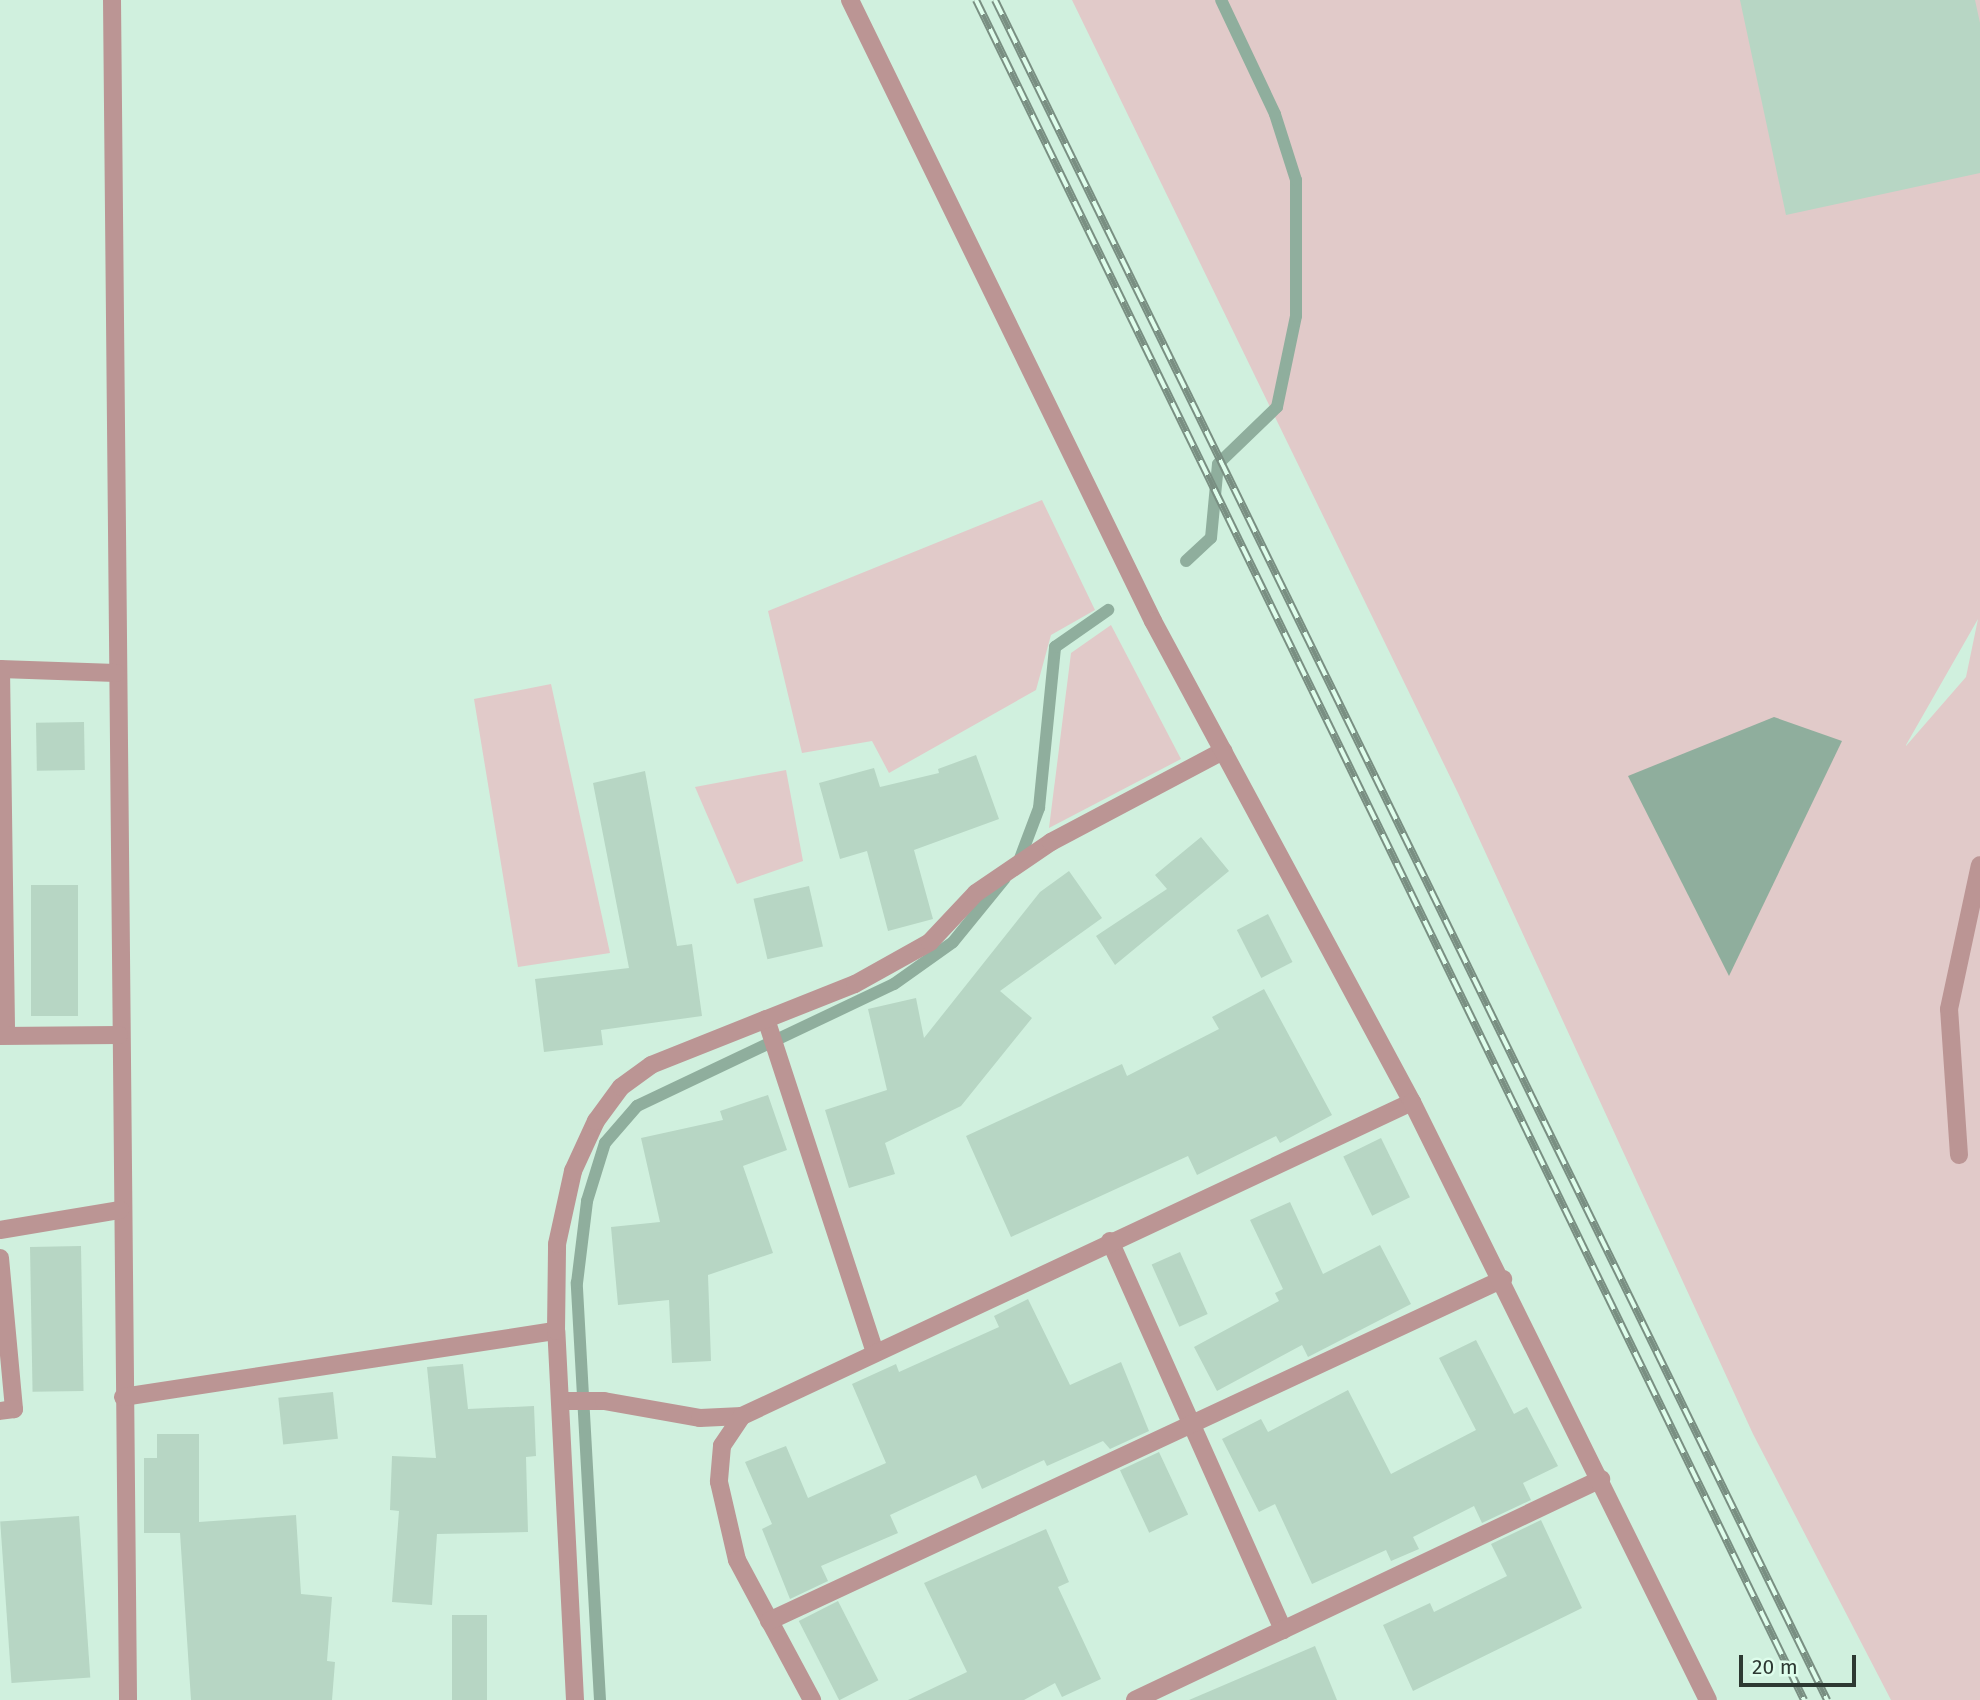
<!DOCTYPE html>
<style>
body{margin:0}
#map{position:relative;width:1980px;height:1700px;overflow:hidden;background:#d0f0de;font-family:"Fira Sans",sans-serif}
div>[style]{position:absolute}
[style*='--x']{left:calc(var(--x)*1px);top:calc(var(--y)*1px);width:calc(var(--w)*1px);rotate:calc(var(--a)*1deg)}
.green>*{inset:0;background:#e1cac9}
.water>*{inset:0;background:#8fae9d}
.stream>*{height:12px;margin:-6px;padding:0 6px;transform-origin:6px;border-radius:6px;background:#8fae9d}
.building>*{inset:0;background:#b7d6c4;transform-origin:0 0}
.minor>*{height:18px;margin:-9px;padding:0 9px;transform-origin:9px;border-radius:9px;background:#bb9594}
.tertiary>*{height:18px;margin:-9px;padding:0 9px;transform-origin:9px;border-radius:9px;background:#bb9594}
.rail>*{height:8px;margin-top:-4px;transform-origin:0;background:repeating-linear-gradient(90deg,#defdeb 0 16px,#798f82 0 32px);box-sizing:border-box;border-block:2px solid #798f82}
span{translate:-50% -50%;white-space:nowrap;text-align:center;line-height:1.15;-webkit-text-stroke:5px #defdeb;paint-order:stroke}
.scale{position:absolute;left:1739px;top:1655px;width:117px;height:32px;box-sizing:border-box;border:4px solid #2d3932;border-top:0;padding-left:9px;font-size:21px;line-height:24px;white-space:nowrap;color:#2d3932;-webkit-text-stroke:5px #defdeb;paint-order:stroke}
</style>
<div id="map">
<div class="green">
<div style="clip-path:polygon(evenodd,1072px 0,1980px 0,1980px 1700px,1891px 1700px,1753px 1434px,1458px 793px,1072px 0,1978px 619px,1966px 677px,1906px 746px,1906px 745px,1978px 619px)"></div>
<div style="clip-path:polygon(1042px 500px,1095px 610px,1051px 635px,1036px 690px,889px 773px,872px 741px,802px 753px,768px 611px)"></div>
<div style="clip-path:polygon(1111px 625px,1181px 759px,1049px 828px,1071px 653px)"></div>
<div style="clip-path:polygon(551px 684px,610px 953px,518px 967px,474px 699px)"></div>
<div style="clip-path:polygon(786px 770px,803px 861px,737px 884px,695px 787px)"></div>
</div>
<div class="water">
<div style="clip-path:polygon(1774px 717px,1842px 741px,1729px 976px,1628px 776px)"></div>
</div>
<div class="stream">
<div style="--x:1186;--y:561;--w:34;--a:-43"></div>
<div style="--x:1211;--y:538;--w:74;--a:-84.6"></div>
<div style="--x:1218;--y:464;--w:82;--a:-44"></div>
<div style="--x:1277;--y:407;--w:93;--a:-78.2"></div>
<div style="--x:1296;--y:316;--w:136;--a:-90"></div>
<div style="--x:1296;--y:180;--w:69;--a:-107.7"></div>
<div style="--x:1275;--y:114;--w:126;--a:-115.3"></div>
<div style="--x:1019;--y:861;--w:57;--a:-69.3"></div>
<div style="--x:1039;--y:808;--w:162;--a:-84.3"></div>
<div style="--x:1055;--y:647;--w:65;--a:-34.9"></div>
<div style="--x:600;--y:1700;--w:418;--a:-93.2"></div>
<div style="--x:577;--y:1283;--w:83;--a:-83"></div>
<div style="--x:587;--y:1201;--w:61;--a:-72.8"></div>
<div style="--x:605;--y:1143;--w:49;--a:-49.1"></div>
<div style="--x:637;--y:1106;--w:284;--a:-25.4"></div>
<div style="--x:894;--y:984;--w:72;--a:-35.4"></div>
<div style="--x:953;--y:942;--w:82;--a:-50.9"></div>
</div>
<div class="building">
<div style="clip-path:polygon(1740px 0,1975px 0,1980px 23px,1980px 173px,1786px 215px)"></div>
<div style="left:84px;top:722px;width:48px;height:48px;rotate:89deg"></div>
<div style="clip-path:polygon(976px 755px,999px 819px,914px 850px,933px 919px,888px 931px,867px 851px,840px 859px,819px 783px,874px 768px,880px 787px,939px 773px,938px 769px)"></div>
<div style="clip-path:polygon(645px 771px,677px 946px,692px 944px,702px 1016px,601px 1030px,603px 1045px,544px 1052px,535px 979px,629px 968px,593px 783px)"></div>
<div style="clip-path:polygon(1201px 837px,1229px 871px,1115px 965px,1096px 936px,1167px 889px,1155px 875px)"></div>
<div style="clip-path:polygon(1069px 871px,1102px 918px,1000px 991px,1032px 1018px,961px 1106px,885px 1143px,895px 1174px,849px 1188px,825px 1110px,887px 1090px,868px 1009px,916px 998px,924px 1038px,1040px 892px)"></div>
<div style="left:78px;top:885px;width:131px;height:47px;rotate:90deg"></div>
<div style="left:809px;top:886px;width:62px;height:57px;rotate:77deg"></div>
<div style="left:1268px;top:914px;width:54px;height:35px;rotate:63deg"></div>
<div style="clip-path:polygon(1264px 989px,1332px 1115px,1280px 1143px,1276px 1136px,1197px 1175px,1188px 1156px,1011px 1237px,966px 1136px,1122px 1064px,1127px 1076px,1219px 1029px,1212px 1017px)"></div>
<div style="clip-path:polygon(768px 1095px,787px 1150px,743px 1166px,773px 1253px,708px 1275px,711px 1361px,672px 1363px,669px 1300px,618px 1305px,611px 1227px,660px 1222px,641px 1138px,723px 1120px,720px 1111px)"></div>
<div style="left:1381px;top:1138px;width:66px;height:42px;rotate:64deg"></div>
<div style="clip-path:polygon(1290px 1202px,1323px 1274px,1380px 1245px,1411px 1304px,1308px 1357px,1302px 1345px,1217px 1391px,1194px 1347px,1279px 1301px,1275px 1293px,1283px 1289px,1250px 1220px)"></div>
<div style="left:81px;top:1246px;width:145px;height:51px;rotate:89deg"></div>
<div style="left:1180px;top:1252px;width:68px;height:31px;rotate:66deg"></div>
<div style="clip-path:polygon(1028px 1299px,1070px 1385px,1121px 1362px,1149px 1431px,1110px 1449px,1103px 1441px,1047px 1466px,1044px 1460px,982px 1489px,976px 1475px,890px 1515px,898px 1533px,821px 1566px,828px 1581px,790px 1599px,762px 1529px,772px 1524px,745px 1462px,786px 1446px,808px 1498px,886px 1463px,852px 1384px,896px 1364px,899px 1372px,999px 1327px,994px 1316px)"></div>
<div style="clip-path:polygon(1476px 1340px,1514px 1414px,1527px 1407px,1558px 1466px,1523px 1483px,1531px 1500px,1482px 1523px,1474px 1506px,1413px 1537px,1419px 1549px,1391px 1561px,1386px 1550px,1312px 1584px,1275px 1504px,1259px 1512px,1222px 1439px,1261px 1419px,1268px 1432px,1348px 1390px,1391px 1474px,1476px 1430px,1439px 1358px)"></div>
<div style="clip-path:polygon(463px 1364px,468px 1409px,534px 1406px,536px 1456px,526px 1457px,528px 1532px,437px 1534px,432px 1605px,392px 1602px,399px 1511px,390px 1510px,392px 1456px,436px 1458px,427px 1367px)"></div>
<div style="left:333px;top:1392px;width:47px;height:55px;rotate:84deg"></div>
<div style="clip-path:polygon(157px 1434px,199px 1434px,199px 1522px,296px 1515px,301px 1594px,332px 1597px,327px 1661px,335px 1662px,332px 1700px,191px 1700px,180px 1533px,144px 1533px,144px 1458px,157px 1458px)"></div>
<div style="left:1159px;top:1452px;width:69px;height:43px;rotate:65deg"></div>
<div style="left:79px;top:1516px;width:162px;height:79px;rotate:86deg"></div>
<div style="clip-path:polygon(1541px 1520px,1582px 1608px,1413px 1691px,1383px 1625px,1430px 1603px,1434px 1612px,1507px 1576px,1491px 1544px)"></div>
<div style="clip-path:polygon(1046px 1529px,1069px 1582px,1058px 1587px,1101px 1679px,1062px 1697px,1055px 1683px,1024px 1700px,908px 1700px,967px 1672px,924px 1583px)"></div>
<div style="left:838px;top:1601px;width:89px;height:44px;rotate:63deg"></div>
<div style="left:452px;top:1615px;width:35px;height:85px"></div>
<div style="clip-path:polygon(1315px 1646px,1337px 1700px,1189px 1700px)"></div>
</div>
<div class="minor">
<div style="--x:112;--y:0;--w:1700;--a:89.46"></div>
<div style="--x:0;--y:669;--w:116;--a:2"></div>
<div style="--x:1;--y:669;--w:366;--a:89.2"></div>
<div style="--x:766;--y:1019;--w:351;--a:71.9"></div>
<div style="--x:0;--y:1036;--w:119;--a:-0.5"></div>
<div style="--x:1959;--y:1155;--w:146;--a:-93.9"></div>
<div style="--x:1949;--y:1009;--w:147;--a:-77.9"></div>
<div style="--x:0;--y:1230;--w:122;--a:-9.5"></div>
<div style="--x:1110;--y:1241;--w:426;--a:66"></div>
<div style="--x:0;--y:1258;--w:152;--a:84.7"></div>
<div style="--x:14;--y:1409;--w:14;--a:172"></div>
<div style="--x:123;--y:1397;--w:438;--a:-8.7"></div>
<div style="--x:560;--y:1401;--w:44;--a:0"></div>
<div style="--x:604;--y:1401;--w:97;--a:10"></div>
<div style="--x:700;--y:1418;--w:42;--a:-2.7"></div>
<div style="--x:742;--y:1416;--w:740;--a:-25.11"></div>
<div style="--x:742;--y:1416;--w:36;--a:124"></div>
<div style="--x:722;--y:1446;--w:36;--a:95"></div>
<div style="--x:719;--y:1482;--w:80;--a:77"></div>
<div style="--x:737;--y:1560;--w:159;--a:61.8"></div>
<div style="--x:769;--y:1621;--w:810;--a:-24.98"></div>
<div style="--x:575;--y:1700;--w:369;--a:-92.9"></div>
<div style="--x:556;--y:1331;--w:87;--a:-89.3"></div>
<div style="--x:557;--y:1244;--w:75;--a:-77.6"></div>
<div style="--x:573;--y:1171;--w:55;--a:-65.3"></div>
<div style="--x:596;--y:1121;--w:42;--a:-53.7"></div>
<div style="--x:621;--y:1087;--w:37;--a:-36"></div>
<div style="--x:651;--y:1065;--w:219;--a:-21.7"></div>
<div style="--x:855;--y:984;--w:86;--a:-29.2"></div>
<div style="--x:930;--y:942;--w:67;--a:-46.8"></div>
<div style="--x:976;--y:893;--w:91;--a:-34.2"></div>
<div style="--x:1051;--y:842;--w:195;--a:-27.9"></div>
<div style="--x:1135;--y:1700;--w:516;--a:-25.37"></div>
</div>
<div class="tertiary">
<div style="--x:850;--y:0;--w:691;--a:63.99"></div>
<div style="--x:1153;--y:621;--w:546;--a:61.7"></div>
<div style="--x:1412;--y:1102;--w:667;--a:63.67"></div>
</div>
<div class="rail">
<div style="--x:976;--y:0;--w:1891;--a:64.03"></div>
<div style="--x:995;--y:0;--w:1893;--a:63.92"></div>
</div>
<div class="scale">20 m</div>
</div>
